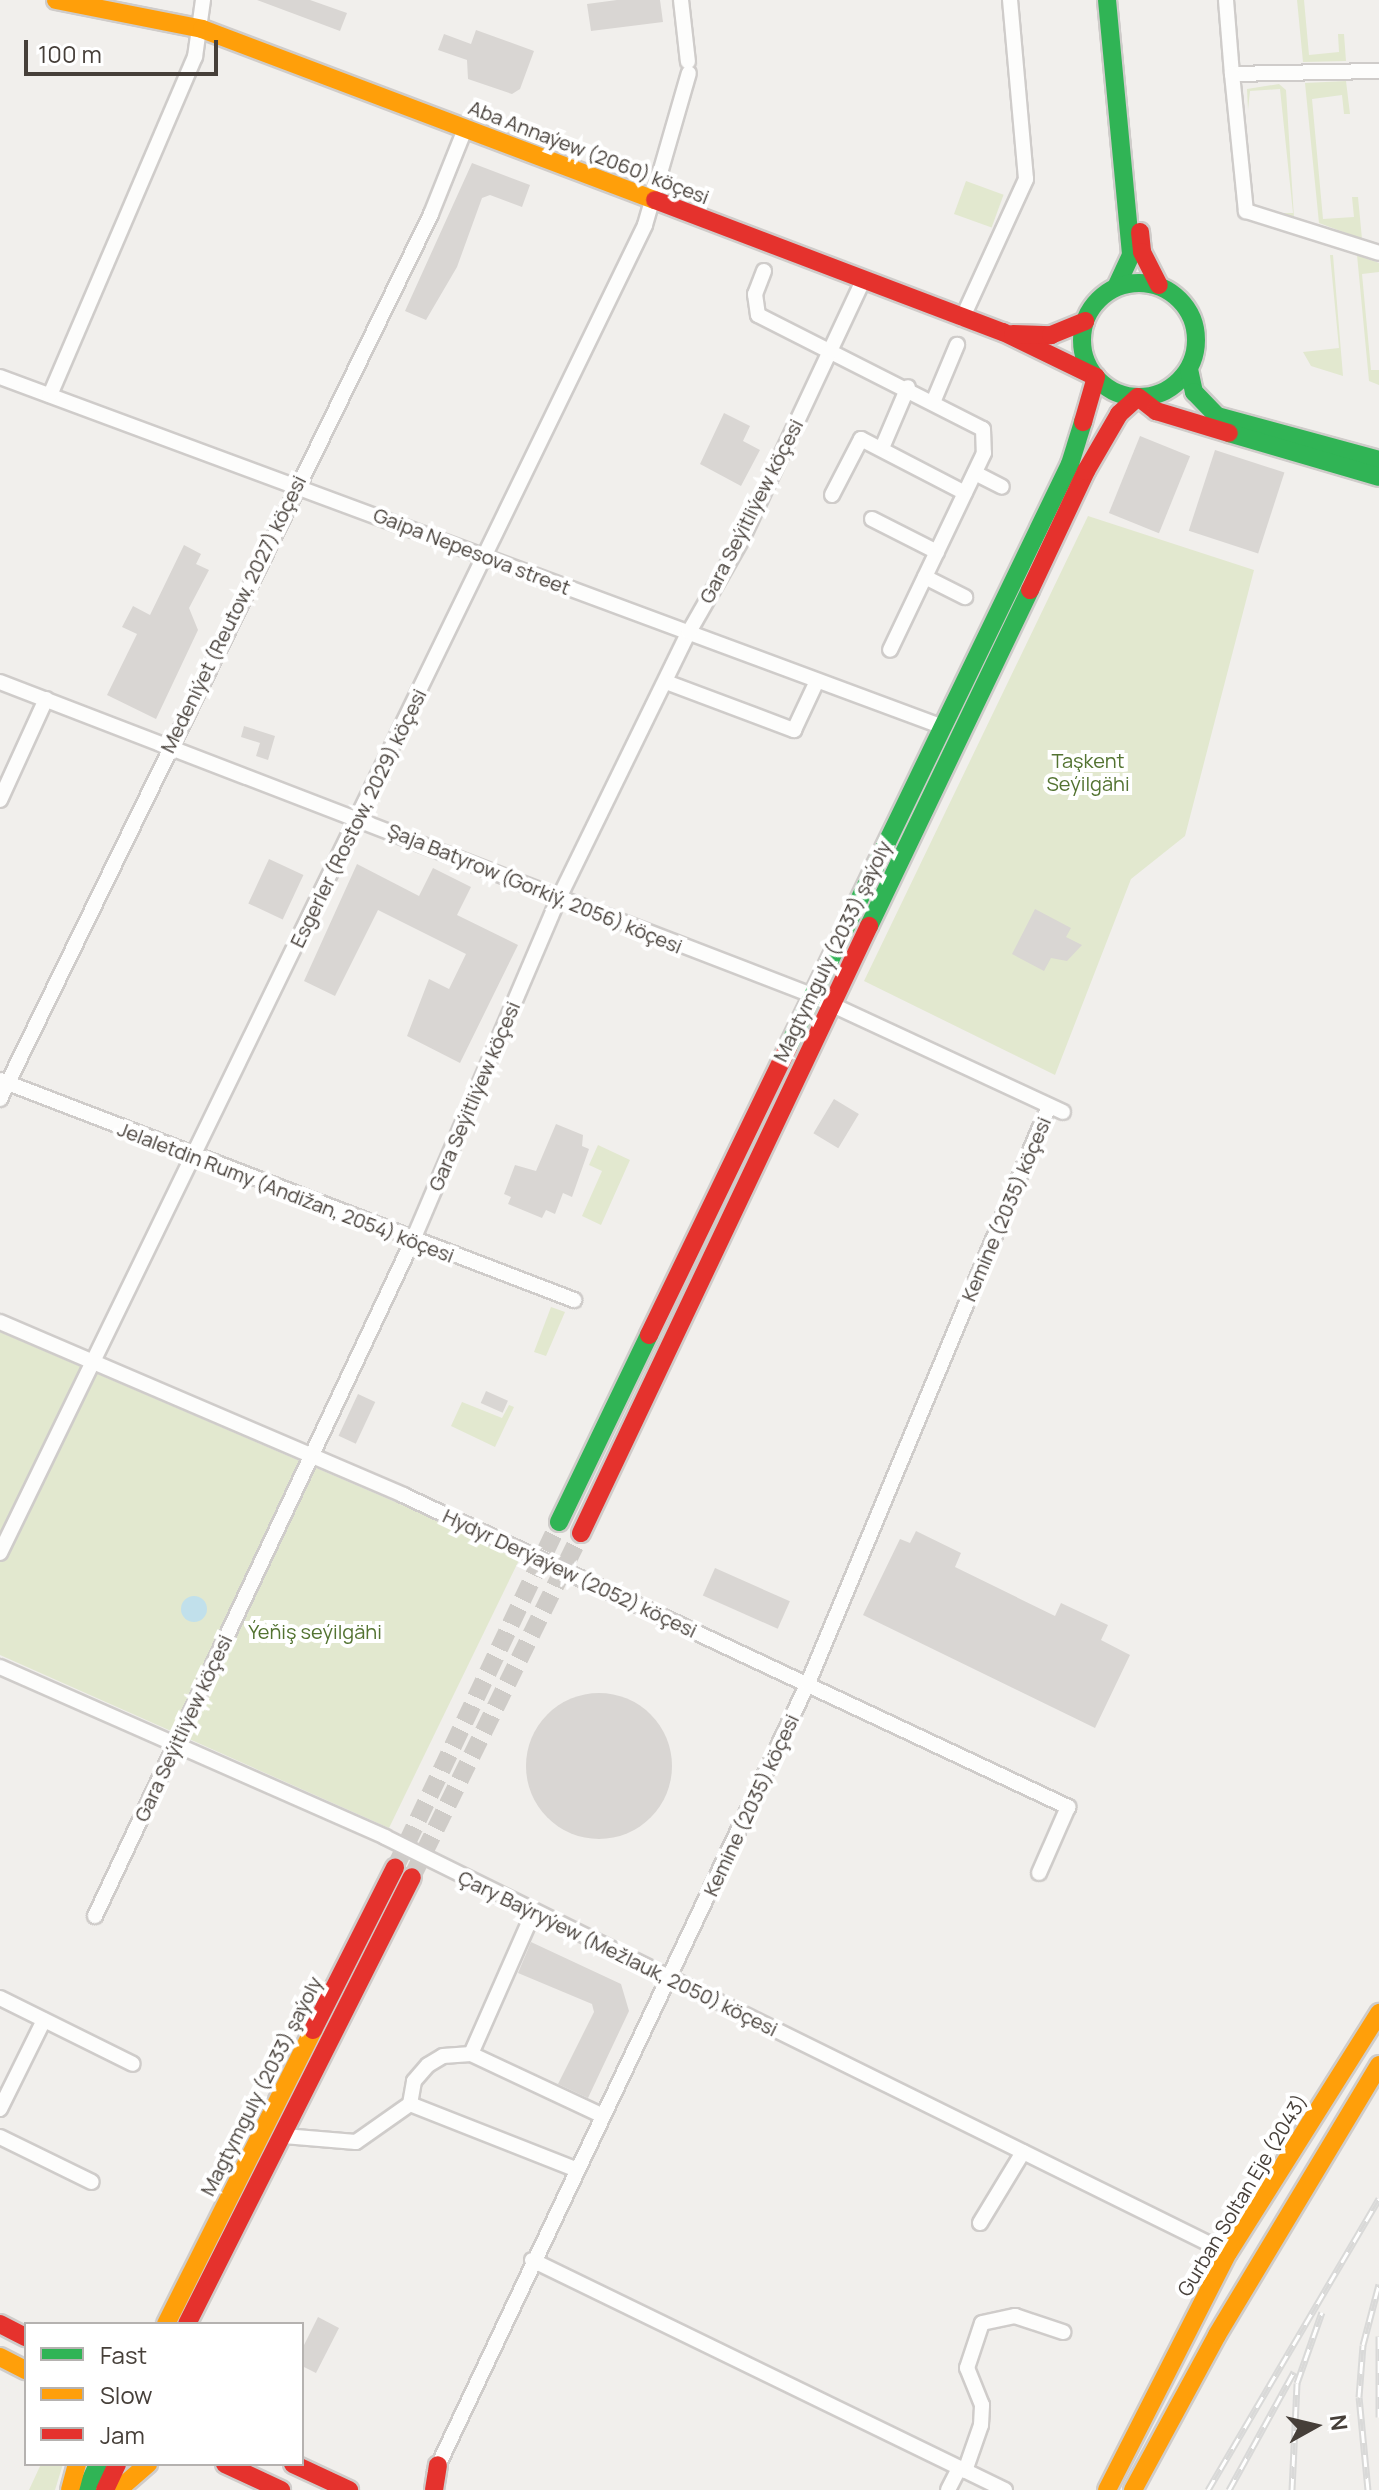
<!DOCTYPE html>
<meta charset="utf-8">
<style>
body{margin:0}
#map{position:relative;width:1379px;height:2490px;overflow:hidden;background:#f1efec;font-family:Manrope,sans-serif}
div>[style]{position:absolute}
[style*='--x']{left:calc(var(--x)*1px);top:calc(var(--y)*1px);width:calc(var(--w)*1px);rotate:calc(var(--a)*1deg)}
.green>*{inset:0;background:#e2e8cf;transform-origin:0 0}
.water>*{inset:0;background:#c1e0eb}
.round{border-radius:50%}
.building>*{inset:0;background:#d9d6d3;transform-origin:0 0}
.secondary-tunnel>*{height:18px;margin-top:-9px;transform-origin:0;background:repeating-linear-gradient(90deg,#cfccc8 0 18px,transparent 0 27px)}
.roads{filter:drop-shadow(2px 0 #cfccca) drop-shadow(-2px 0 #cfccca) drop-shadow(0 2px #cfccca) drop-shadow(0 -2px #cfccca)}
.street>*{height:14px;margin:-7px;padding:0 7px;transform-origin:7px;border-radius:7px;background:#fdfdfc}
.fast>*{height:18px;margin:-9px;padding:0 9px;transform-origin:9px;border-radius:9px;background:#30b455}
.fast>.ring{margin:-9px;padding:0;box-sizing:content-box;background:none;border:18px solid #30b455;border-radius:50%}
.slow>*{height:18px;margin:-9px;padding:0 9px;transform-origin:9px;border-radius:9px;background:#ff9f0a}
.jam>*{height:18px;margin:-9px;padding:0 9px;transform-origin:9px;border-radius:9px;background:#e5322d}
.rail>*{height:7px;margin-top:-3.5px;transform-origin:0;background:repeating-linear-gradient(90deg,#fff 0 12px,#d9d9d8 0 24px);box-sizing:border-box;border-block:2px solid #d9d9d8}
span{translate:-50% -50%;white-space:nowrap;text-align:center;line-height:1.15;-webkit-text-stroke:8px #fff;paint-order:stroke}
.street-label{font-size:20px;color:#463f39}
.park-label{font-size:20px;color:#537331}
.legend{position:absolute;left:24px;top:2322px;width:280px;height:144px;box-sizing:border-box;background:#fff;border:2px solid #b5b2b0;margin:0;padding:10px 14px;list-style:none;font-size:24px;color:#463f39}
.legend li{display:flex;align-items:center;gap:16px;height:40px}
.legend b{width:40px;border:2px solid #b5b2b0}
.north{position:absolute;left:1275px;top:2386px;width:80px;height:80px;-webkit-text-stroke:6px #fff;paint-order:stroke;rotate:82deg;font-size:22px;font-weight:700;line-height:32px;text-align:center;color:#463f39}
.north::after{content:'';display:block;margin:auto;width:28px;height:36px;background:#463f39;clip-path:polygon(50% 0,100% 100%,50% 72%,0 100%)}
.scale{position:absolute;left:24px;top:40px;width:194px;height:36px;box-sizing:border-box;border:4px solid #463f39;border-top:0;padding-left:10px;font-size:24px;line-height:28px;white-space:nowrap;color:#463f39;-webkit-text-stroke:6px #fff;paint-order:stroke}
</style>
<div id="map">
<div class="green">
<div style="clip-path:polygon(1297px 0,1304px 0,1309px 55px,1339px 52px,1338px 34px,1344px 34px,1346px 61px,1303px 62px)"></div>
<div style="clip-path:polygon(1346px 81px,1350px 114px,1344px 114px,1342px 95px,1312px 99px,1323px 219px,1354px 217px,1352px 197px,1358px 197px,1362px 239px,1319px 223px,1305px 83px)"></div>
<div style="clip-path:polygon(1279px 84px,1286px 90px,1294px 218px,1277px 213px,1293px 213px,1280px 89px,1250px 91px,1248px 110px,1247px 89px)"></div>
<div style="left:966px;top:181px;width:40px;height:35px;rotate:20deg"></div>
<div style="clip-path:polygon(1330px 255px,1333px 255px,1343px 376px,1311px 366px,1303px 352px,1339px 348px)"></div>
<div style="clip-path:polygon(1357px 255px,1379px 263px,1379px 272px,1362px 274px,1371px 370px,1379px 370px,1379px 385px,1369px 381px)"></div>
<div style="clip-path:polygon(1088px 516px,1254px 570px,1185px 836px,1131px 879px,1055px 1075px,864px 981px)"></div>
<div style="clip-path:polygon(598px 1145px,630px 1160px,601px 1225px,582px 1216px,602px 1171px,589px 1165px)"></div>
<div style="clip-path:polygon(551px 1307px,565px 1312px,546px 1356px,534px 1352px)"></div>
<div style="clip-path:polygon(0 1332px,521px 1556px,389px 1828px,0 1655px)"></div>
<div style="clip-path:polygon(462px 1402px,502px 1418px,509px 1405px,514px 1407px,495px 1447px,451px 1426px)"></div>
<div style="clip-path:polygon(41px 2464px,63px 2464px,55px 2490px,29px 2490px)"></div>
</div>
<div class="water">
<div class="round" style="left:181px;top:1596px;width:26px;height:26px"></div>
</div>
<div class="building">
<div style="clip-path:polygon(257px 0,310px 0,347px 13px,340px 31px)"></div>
<div style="clip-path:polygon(617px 0,660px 0,663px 22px,591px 31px,587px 4px)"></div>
<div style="clip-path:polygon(476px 30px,534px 51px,520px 89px,512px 94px,468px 79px,467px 60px,438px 50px,444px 34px,471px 44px)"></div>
<div style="clip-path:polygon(472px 163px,530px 185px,522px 207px,490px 195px,482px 198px,457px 267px,426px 320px,405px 311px)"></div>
<div style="clip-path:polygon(724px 413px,750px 426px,743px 441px,760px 450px,741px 486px,700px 464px)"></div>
<div style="left:1140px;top:436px;width:54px;height:83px;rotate:22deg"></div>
<div style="left:1215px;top:450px;width:73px;height:85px;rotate:18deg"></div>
<div style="clip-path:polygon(184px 545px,201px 554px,196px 564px,209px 570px,189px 608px,198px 630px,156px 719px,107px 695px,137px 634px,122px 627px,133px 606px,150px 615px)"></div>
<div style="clip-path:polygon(244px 726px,275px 736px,268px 760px,256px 756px,260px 743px,241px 737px)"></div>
<div style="left:269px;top:859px;width:38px;height:49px;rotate:25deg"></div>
<div style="clip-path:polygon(357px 864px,419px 896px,433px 868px,471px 887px,457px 915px,518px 945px,460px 1063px,407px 1036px,429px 979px,449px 989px,466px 954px,378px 910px,335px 996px,304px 981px)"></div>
<div style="clip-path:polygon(1035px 909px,1071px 928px,1066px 937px,1082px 945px,1067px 961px,1051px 958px,1044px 971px,1012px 954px)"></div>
<div style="left:834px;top:1099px;width:29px;height:40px;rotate:31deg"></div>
<div style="clip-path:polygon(556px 1124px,583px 1135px,582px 1146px,589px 1149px,572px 1197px,563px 1193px,555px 1214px,546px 1210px,542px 1218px,508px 1204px,511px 1197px,504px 1194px,515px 1165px,536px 1171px)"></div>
<div style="left:486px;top:1391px;width:24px;height:13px;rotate:24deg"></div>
<div style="left:358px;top:1394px;width:19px;height:46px;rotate:25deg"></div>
<div style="clip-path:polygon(916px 1531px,961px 1553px,955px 1567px,1055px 1616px,1061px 1603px,1108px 1625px,1101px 1640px,1130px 1655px,1095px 1728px,863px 1615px,900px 1539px,910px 1543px)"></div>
<div style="left:715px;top:1568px;width:82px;height:30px;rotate:24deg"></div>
<div class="round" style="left:526px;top:1693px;width:146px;height:146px"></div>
<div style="clip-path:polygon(531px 1942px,621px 1984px,629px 2011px,588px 2098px,558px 2084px,594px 2012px,592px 2004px,518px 1973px)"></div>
<div style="clip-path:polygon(318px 2317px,339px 2328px,316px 2373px,302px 2366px,302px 2349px)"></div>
</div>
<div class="secondary-tunnel">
<div style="--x:395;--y:1868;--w:383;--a:-64.6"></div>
<div style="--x:412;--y:1877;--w:383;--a:-63.8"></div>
</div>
<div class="roads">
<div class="street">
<div style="--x:681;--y:0;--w:62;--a:83.6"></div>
<div style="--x:1226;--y:0;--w:74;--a:85.4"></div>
<div style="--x:1232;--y:74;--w:147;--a:-1.2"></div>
<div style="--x:1232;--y:74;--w:138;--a:84.2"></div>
<div style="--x:1246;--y:211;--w:139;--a:17.5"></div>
<div style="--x:764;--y:271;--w:25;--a:111"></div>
<div style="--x:755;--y:294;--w:21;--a:82"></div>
<div style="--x:758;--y:315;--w:252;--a:26.9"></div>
<div style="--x:983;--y:429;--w:24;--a:88"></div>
<div style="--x:984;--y:453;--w:218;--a:115.5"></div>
<div style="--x:962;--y:319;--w:154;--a:-65.4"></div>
<div style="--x:1026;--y:179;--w:180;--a:-95.1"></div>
<div style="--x:0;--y:377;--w:1006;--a:20.36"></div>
<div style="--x:50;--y:395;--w:368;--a:-66.8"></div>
<div style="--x:195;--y:57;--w:58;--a:-82"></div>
<div style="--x:934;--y:400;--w:60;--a:-67.3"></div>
<div style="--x:882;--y:448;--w:66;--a:-66.9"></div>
<div style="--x:975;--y:473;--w:30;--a:27"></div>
<div style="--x:832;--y:495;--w:63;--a:-62.6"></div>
<div style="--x:861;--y:439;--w:117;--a:27.4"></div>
<div style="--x:872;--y:519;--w:73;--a:26.9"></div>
<div style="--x:925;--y:577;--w:45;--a:26.6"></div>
<div style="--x:0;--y:682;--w:867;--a:21.09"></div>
<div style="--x:809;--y:994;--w:280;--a:24.9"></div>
<div style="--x:666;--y:682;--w:137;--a:20.6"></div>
<div style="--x:794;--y:730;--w:54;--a:-64.9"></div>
<div style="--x:0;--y:800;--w:111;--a:-65.5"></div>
<div style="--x:0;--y:1080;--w:615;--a:20.97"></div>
<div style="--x:0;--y:1099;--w:984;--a:-64.03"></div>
<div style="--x:431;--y:214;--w:92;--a:-68.2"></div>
<div style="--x:0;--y:1322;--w:439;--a:23.2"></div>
<div style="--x:403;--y:1495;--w:735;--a:25.13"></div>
<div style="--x:1068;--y:1807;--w:72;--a:113.7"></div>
<div style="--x:0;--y:1553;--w:1476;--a:-64.09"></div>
<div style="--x:645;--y:225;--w:158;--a:-73.9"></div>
<div style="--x:0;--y:1667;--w:421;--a:23.8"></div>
<div style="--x:385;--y:1837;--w:940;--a:26.27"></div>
<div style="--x:534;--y:1911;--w:156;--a:113.8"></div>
<div style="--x:471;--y:2054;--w:144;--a:25.1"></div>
<div style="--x:95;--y:1916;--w:745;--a:-64.81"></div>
<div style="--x:412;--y:1242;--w:372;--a:-66.9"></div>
<div style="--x:558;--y:900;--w:298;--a:-64"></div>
<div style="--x:689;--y:632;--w:107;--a:-60.3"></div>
<div style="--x:742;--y:539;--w:285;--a:-64.9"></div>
<div style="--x:0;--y:1998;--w:148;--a:26.4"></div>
<div style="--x:410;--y:2104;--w:23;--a:-80"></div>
<div style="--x:414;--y:2081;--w:21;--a:-49"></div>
<div style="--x:428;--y:2065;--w:17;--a:-31"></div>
<div style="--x:443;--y:2056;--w:28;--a:-4"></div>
<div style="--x:0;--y:2109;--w:99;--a:-63.7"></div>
<div style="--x:284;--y:2136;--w:72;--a:4.8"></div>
<div style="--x:356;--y:2142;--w:66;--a:-35.1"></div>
<div style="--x:410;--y:2104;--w:177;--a:21.5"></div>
<div style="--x:0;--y:2137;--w:102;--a:26.1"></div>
<div style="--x:980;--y:2223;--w:83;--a:-58.8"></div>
<div style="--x:532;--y:2260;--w:526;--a:25.93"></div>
<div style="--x:965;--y:2471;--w:49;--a:-70.8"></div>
<div style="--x:981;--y:2425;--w:20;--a:-87"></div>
<div style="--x:982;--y:2405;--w:40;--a:-112"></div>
<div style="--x:967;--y:2368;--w:47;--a:-71.6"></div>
<div style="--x:982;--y:2323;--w:34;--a:-12"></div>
<div style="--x:1015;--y:2316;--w:51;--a:18.4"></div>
<div style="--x:435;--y:2472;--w:873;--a:-64.7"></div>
<div style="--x:808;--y:1683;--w:625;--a:-67.33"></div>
<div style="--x:948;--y:2490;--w:25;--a:-63"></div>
</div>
<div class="fast">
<div style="--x:1107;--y:0;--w:256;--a:84.6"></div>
<div style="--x:1131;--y:255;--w:35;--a:115"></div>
<div class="ring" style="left:1082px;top:283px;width:96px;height:96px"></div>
<div style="--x:1189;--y:369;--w:24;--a:78"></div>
<div style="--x:1194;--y:392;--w:33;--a:46"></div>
<div style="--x:1217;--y:416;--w:168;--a:15.2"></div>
<div style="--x:1229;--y:433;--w:156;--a:16.3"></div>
<div style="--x:869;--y:926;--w:373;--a:-64.4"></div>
<div style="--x:788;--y:1047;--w:648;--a:-64.19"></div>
<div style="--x:1070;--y:464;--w:44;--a:-72.8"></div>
<div style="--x:559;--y:1522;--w:208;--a:-64.3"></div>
<div style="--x:86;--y:2490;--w:29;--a:-65"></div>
</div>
<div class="slow">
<div style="--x:56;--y:0;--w:149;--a:11.2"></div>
<div style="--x:202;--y:29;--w:484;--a:20.7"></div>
<div style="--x:166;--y:2324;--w:329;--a:-63.4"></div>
<div style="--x:0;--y:2357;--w:29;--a:27"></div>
<div style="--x:70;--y:2490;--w:27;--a:-75"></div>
<div style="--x:118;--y:2490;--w:40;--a:-41"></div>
<div style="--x:1107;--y:2490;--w:266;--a:-63"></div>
<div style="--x:1228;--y:2253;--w:284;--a:-57.8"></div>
<div style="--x:1133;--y:2490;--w:176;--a:-61.5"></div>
<div style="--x:1217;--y:2335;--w:315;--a:-59"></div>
</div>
<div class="jam">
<div style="--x:655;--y:200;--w:372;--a:20.8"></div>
<div style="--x:1003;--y:332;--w:103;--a:25.8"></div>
<div style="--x:1096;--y:377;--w:47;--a:106.1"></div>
<div style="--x:1140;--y:232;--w:20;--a:84"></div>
<div style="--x:1142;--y:252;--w:37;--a:63"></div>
<div style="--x:1013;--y:334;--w:38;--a:2"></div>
<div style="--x:1051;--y:335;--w:37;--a:-22"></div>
<div style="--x:1030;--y:590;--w:132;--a:-64.8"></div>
<div style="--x:1086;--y:471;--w:66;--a:-59.9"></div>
<div style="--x:1119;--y:414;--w:25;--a:-42"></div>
<div style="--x:1138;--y:397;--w:23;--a:38"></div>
<div style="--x:1156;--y:411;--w:76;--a:16.8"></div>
<div style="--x:649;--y:1335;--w:320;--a:-64.2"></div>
<div style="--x:581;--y:1533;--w:672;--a:-64.62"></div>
<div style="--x:313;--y:2030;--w:182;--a:-63.2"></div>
<div style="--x:0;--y:2324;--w:29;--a:27"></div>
<div style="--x:187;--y:2324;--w:500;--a:-63.28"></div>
<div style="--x:225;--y:2464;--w:62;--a:24.9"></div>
<div style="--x:293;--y:2464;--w:62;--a:24.9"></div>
<div style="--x:105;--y:2490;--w:29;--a:-65"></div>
<div style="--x:434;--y:2490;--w:25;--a:-81"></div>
</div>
</div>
<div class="rail">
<div style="--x:1379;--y:2336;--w:81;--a:90"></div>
<div style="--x:1208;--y:2490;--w:338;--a:-59.6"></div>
<div style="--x:1229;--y:2490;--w:135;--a:-61.2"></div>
<div style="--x:1292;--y:2490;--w:107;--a:-87.3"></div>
<div style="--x:1297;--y:2383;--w:75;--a:-70.6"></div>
<div style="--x:1368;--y:2490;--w:93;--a:-95.5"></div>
<div style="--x:1359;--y:2397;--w:52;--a:-85.6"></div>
<div style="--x:1363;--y:2345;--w:63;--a:-75.3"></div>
</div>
<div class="street-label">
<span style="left:589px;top:152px;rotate:21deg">Aba Annaýew (2060) köçesi</span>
<span style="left:751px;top:511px;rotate:-63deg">Gara Seýitliýew köçesi</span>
<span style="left:472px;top:551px;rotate:21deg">Gaipa Nepesova street</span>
<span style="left:233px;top:614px;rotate:-64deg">Medeniýet (Reutow, 2027) köçesi</span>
<span style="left:358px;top:818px;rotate:-64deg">Esgerler (Rostow, 2029) köçesi</span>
<span style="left:535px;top:888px;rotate:22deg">Şaja Batyrow (Gorkiý, 2056) köçesi</span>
<span style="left:832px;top:951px;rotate:-64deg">Magtymguly (2033) şaýoly</span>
<span style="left:474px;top:1096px;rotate:-67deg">Gara Seýitliýew köçesi</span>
<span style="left:286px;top:1192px;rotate:21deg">Jelaletdin Rumy (Andižan, 2054) köçesi</span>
<span style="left:1006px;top:1209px;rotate:-67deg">Kemine (2035) köçesi</span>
<span style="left:570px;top:1573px;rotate:25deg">Hydyr Derýaýew (2052) köçesi</span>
<span style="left:183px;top:1728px;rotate:-65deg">Gara Seýitliýew köçesi</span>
<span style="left:751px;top:1805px;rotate:-65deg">Kemine (2035) köçesi</span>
<span style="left:618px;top:1953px;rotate:26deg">Çary Baýryýew (Mežlauk, 2050) köçesi</span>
<span style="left:261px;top:2086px;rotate:-63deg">Magtymguly (2033) şaýoly</span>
<span style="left:1242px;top:2195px;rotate:-59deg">Gurban Soltan Eje (2043)</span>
</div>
<div class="park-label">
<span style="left:1088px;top:772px">Taşkent<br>Seýilgähi</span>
<span style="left:315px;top:1631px">Ýeňiş seýilgähi</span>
</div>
<ul class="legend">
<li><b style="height:10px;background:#30b455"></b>Fast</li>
<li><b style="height:10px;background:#ff9f0a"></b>Slow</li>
<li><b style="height:10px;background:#e5322d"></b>Jam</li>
</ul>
<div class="north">N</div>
<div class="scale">100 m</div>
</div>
